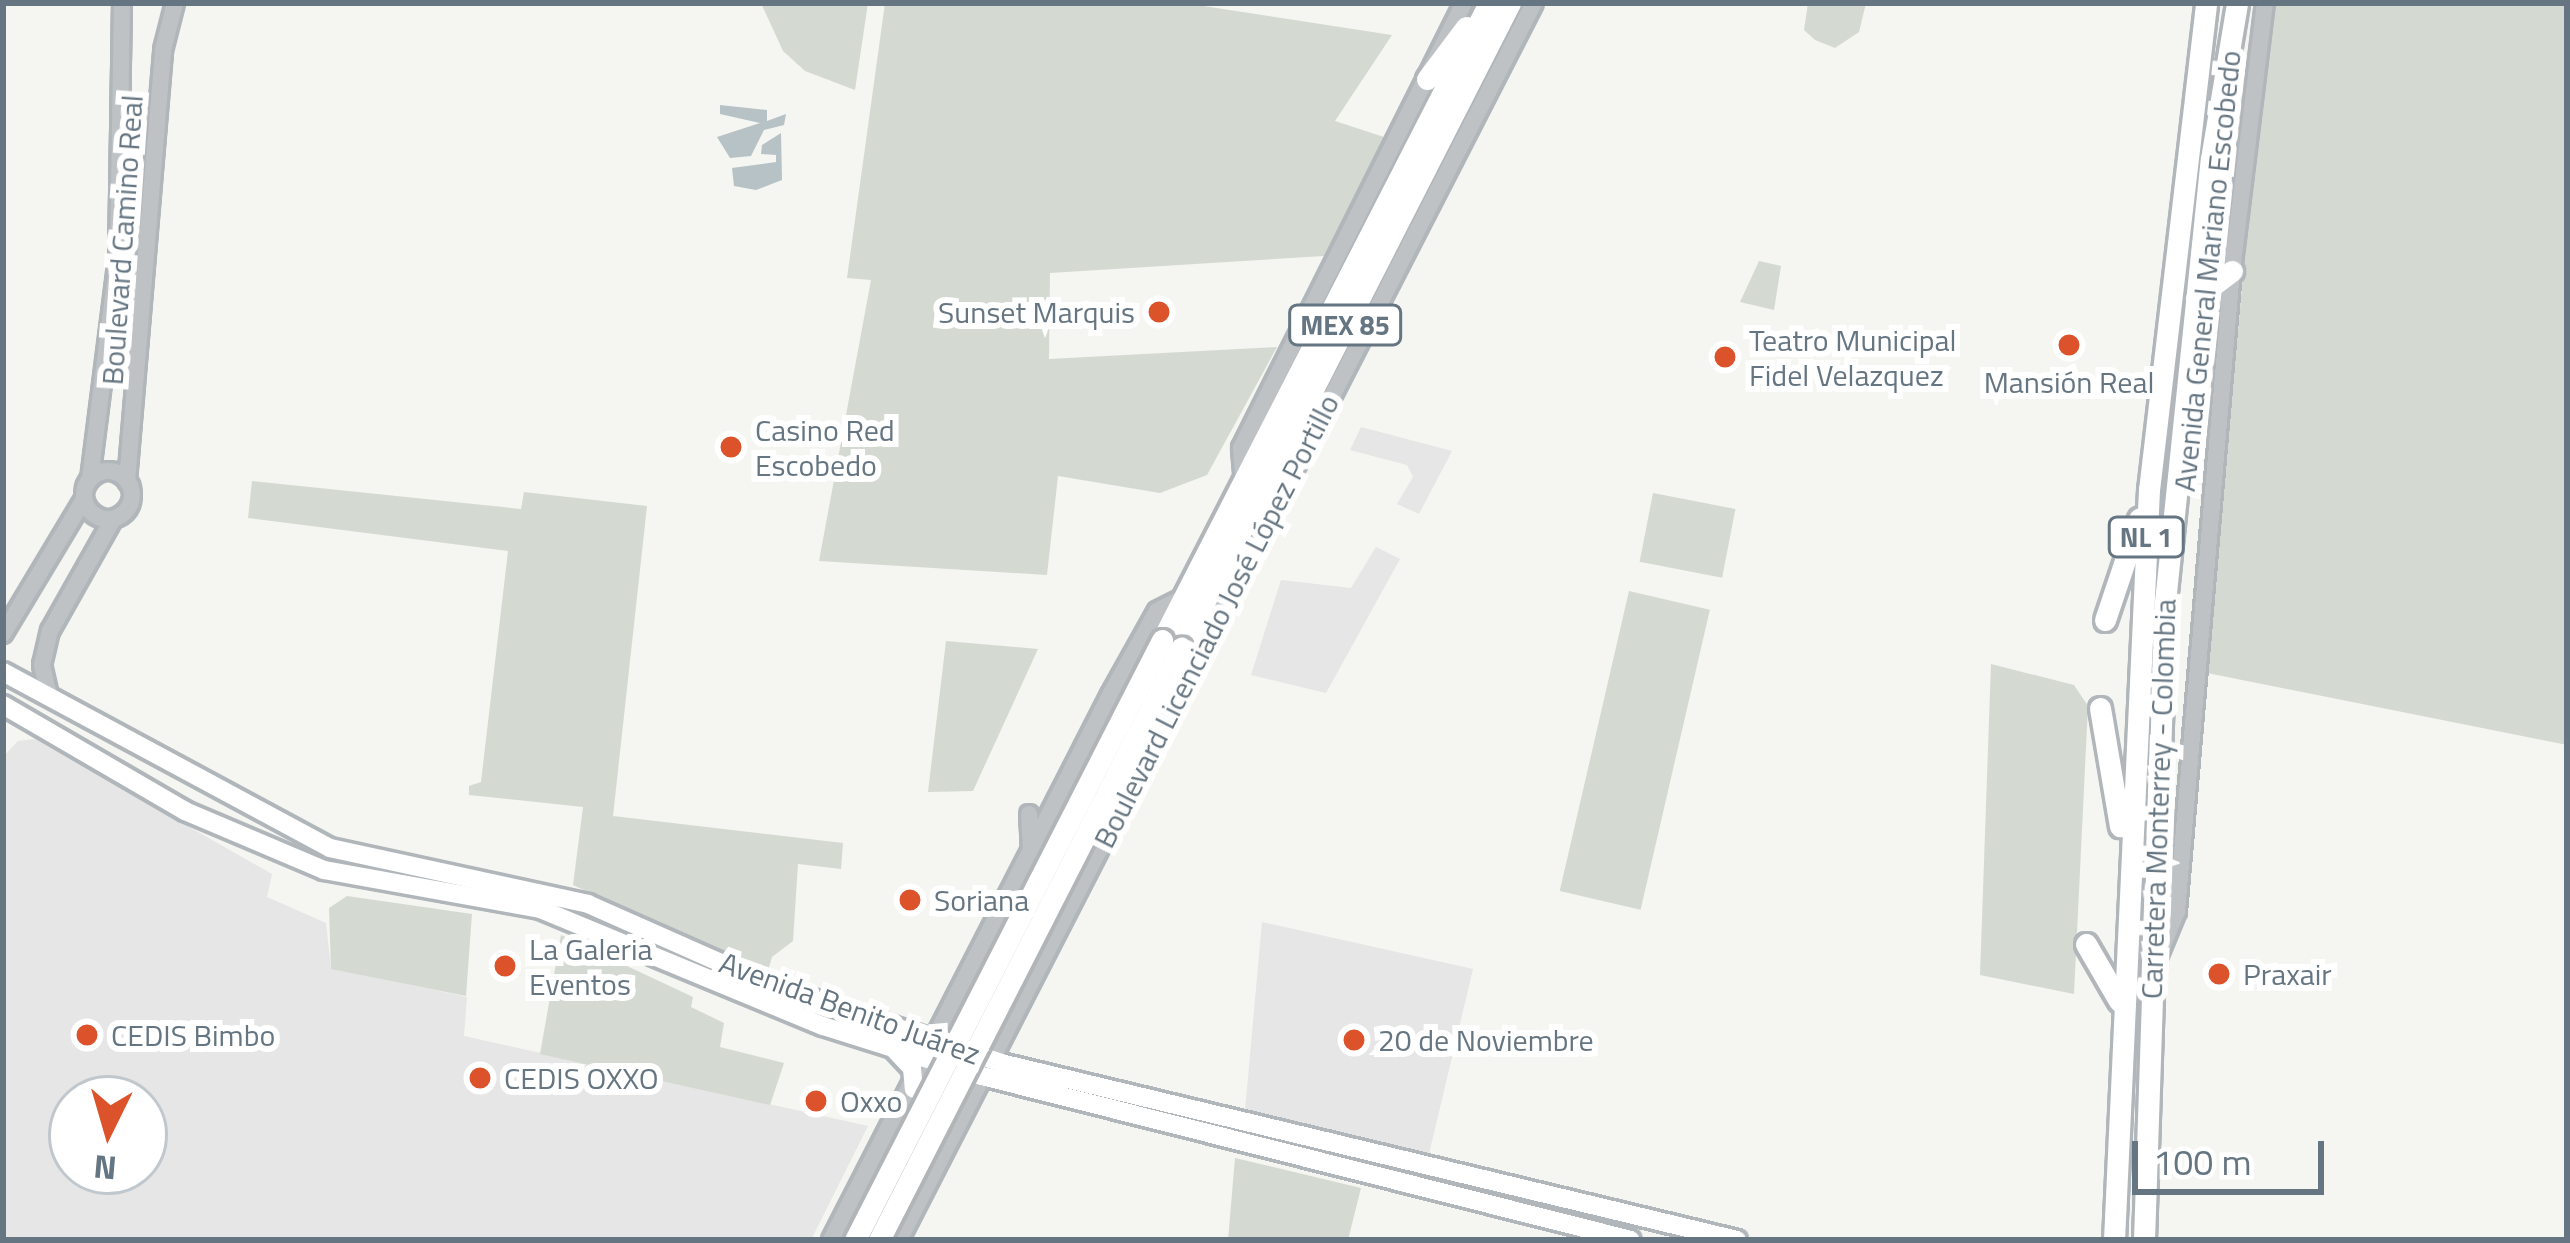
<!DOCTYPE html>
<meta charset="utf-8">
<style>
body{margin:0}
#map{position:relative;width:2570px;height:1243px;overflow:hidden;background:#f5f5f1;font-family:"Titillium Web",sans-serif}
div>[style]{position:absolute}
[style*='--x']{left:calc(var(--x)*1px);top:calc(var(--y)*1px);width:calc(var(--w)*1px);rotate:calc(var(--a)*1deg)}
.built>*{inset:0;background:#e5e6e5}
.green>*{inset:0;background:#d4dad1;transform-origin:0 0}
.water>*{inset:0;background:#b7c2c6}
.roads{filter:drop-shadow(3px 0 #b0b6ba) drop-shadow(-3px 0 #b0b6ba) drop-shadow(0 3px #b0b6ba) drop-shadow(0 -3px #b0b6ba)}
.tertiary>*{height:16px;margin:-8px;padding:0 8px;transform-origin:8px;border-radius:8px;background:#bec2c5}
.tertiary>.ring{margin:-8px;padding:0;box-sizing:content-box;background:none;border:16px solid #bec2c5;border-radius:50%}
.secondary>*{height:18px;margin:-9px;padding:0 9px;transform-origin:9px;border-radius:9px;background:#fff}
.primary>*{height:21px;margin:-10.5px;padding:0 10.5px;transform-origin:10.5px;border-radius:10.5px;background:#fff}
.trunk>*{height:21px;margin:-10.5px;padding:0 10.5px;transform-origin:10.5px;border-radius:10.5px;background:#fff}
.bridges{filter:drop-shadow(3px 0 #b1b5b8) drop-shadow(-3px 0 #b1b5b8) drop-shadow(0 3px #b1b5b8) drop-shadow(0 -3px #b1b5b8)}
.trunk-bridge>*{height:21px;margin:-10.5px;padding:0 10.5px;transform-origin:10.5px;border-radius:10.5px;background:#fff}
.dots>*{width:33px;height:33px;translate:-50% -50%;box-sizing:border-box;border:6px solid #fff;border-radius:50%}
span{translate:-50% -50%;white-space:nowrap;text-align:center;line-height:1.15;-webkit-text-stroke:12px #fff;paint-order:stroke}
.shield-label span{padding:3px 9px;background:#fff;border:3px solid;border-radius:9px;-webkit-text-stroke-width:0}
.shield-label{font-size:27px;color:#657581;font-weight:700}
.street-label{font-size:30px;color:#657581}
.poi-label{font-size:30px;color:#657581}
.right{translate:-100% -50%;text-align:right}
.left{translate:0 -50%;text-align:left}
.frame{position:absolute;inset:0;border:6px solid #657581;pointer-events:none}
.north{position:absolute;left:48px;top:1075px;width:120px;height:120px;box-sizing:border-box;background:#fff;border:3px solid #c1c8cd;border-radius:50%;rotate:185deg;font-size:33px;font-weight:700;line-height:48px;text-align:center;color:#657581}
.north::after{content:'';display:block;margin:auto;width:42px;height:54px;background:#dc522a;clip-path:polygon(50% 0,100% 100%,50% 72%,0 100%)}
.scale{position:absolute;left:2132px;top:1141px;width:192px;height:54px;box-sizing:border-box;border:6px solid #657581;border-top:0;padding-left:15px;font-size:36px;line-height:42px;white-space:nowrap;color:#657581;-webkit-text-stroke:9px #fff;paint-order:stroke}
</style>
<div id="map">
<div class="built">
<div style="clip-path:polygon(1361px 427px,1452px 451px,1419px 514px,1397px 504px,1413px 477px,1407px 465px,1350px 450px)"></div>
<div style="clip-path:polygon(1376px 547px,1400px 559px,1326px 693px,1251px 675px,1281px 580px,1351px 588px)"></div>
<div style="clip-path:polygon(evenodd,35px 739px,272px 874px,267px 897px,326px 923px,331px 968px,467px 997px,464px 1036px,868px 1126px,811px 1240px,3px 1240px,3px 757px,18px 741px,35px 739px,72px 1099px,144px 1099px,144px 1171px,72px 1171px,72px 1099px)"></div>
<div style="clip-path:polygon(1262px 922px,1473px 969px,1428px 1158px,1245px 1111px)"></div>
</div>
<div class="green">
<div style="clip-path:polygon(761px 3px,868px 3px,855px 90px,805px 71px,783px 51px)"></div>
<div style="clip-path:polygon(885px 3px,1184px 3px,1392px 35px,1335px 121px,1384px 137px,1324px 256px,1050px 273px,1049px 359px,1277px 347px,1207px 475px,1160px 493px,1058px 476px,1047px 575px,819px 561px,871px 280px,847px 278px)"></div>
<div style="clip-path:polygon(1808px 3px,1866px 3px,1859px 32px,1835px 48px,1815px 40px,1804px 30px)"></div>
<div style="clip-path:polygon(2276px 3px,2567px 3px,2567px 745px,2207px 673px,2253px 163px)"></div>
<div style="clip-path:polygon(1759px 261px,1781px 266px,1774px 310px,1740px 302px)"></div>
<div style="clip-path:polygon(252px 481px,521px 509px,524px 492px,647px 506px,613px 816px,843px 843px,841px 869px,798px 864px,793px 941px,772px 957px,767px 974px,573px 885px,583px 807px,469px 795px,469px 786px,481px 782px,508px 551px,248px 518px)"></div>
<div style="left:1653px;top:493px;width:84px;height:70px;rotate:11deg"></div>
<div style="left:1629px;top:591px;width:83px;height:308px;rotate:13deg"></div>
<div style="clip-path:polygon(946px 641px,1038px 649px,973px 791px,928px 792px)"></div>
<div style="clip-path:polygon(1991px 664px,2074px 685px,2088px 706px,2074px 994px,1980px 975px)"></div>
<div style="clip-path:polygon(347px 896px,472px 914px,466px 996px,331px 969px,329px 908px)"></div>
<div style="clip-path:polygon(561px 935px,693px 997px,691px 1007px,724px 1023px,720px 1047px,784px 1063px,770px 1105px,540px 1054px)"></div>
<div style="clip-path:polygon(1235px 1158px,1361px 1188px,1348px 1240px,1228px 1240px)"></div>
</div>
<div class="water">
<div style="clip-path:polygon(720px 105px,767px 110px,767px 121px,786px 114px,784px 125px,764px 130px,751px 156px,730px 158px,717px 137px,760px 123px,720px 114px)"></div>
<div style="clip-path:polygon(781px 133px,782px 180px,756px 190px,734px 186px,732px 168px,776px 162px,776px 155px,761px 154px,762px 145px)"></div>
</div>
<div class="roads">
<div class="tertiary">
<div class="ring" style="left:84px;top:471px;width:32px;height:32px"></div>
<div style="--x:90;--y:479;--w:225;--a:-82.8"></div>
<div style="--x:118;--y:256;--w:253;--a:-89.1"></div>
<div style="--x:127;--y:481;--w:433;--a:-85.2"></div>
<div style="--x:163;--y:50;--w:49;--a:-75.7"></div>
<div style="--x:1244;--y:484;--w:36;--a:-95"></div>
<div style="--x:1241;--y:448;--w:498;--a:-63.4"></div>
<div style="--x:3;--y:634;--w:157;--a:-59"></div>
<div style="--x:48;--y:691;--w:27;--a:-103"></div>
<div style="--x:42;--y:665;--w:35;--a:-77"></div>
<div style="--x:50;--y:631;--w:129;--a:-60.6"></div>
<div style="--x:1029;--y:814;--w:35;--a:87"></div>
<div style="--x:2153;--y:969;--w:63;--a:-67.5"></div>
<div style="--x:2177;--y:911;--w:642;--a:-85.09"></div>
<div style="--x:2232;--y:271;--w:270;--a:-83"></div>
<div style="--x:831;--y:1240;--w:612;--a:-62.89"></div>
<div style="--x:1110;--y:695;--w:96;--a:-60.8"></div>
<div style="--x:1157;--y:611;--w:29;--a:-27"></div>
<div style="--x:899;--y:1240;--w:1390;--a:-62.83"></div>
</div>
<div class="secondary">
<div style="--x:3;--y:672;--w:371;--a:28.3"></div>
<div style="--x:330;--y:848;--w:264;--a:12.2"></div>
<div style="--x:588;--y:904;--w:200;--a:23.9"></div>
<div style="--x:771;--y:985;--w:243;--a:18.7"></div>
<div style="--x:1001;--y:1063;--w:757;--a:13.52"></div>
<div style="--x:3;--y:705;--w:211;--a:30.2"></div>
<div style="--x:185;--y:811;--w:151;--a:23"></div>
<div style="--x:324;--y:870;--w:219;--a:10.2"></div>
<div style="--x:540;--y:909;--w:306;--a:22.5"></div>
<div style="--x:823;--y:1026;--w:167;--a:17.5"></div>
<div style="--x:982;--y:1076;--w:669;--a:14.18"></div>
<div style="--x:895;--y:1050;--w:25;--a:47"></div>
<div style="--x:912;--y:1068;--w:21;--a:85"></div>
</div>
<div class="primary">
<div style="--x:2196;--y:298;--w:45;--a:-36.9"></div>
<div style="--x:2105;--y:620;--w:107;--a:-71.4"></div>
<div style="--x:2100;--y:708;--w:120;--a:80.4"></div>
<div style="--x:2086;--y:944;--w:66;--a:59.9"></div>
<div style="--x:2114;--y:1240;--w:751;--a:-87.33"></div>
<div style="--x:2149;--y:490;--w:490;--a:-83.3"></div>
<div style="--x:2144;--y:1240;--w:638;--a:-88.11"></div>
<div style="--x:2165;--y:602;--w:445;--a:-84.1"></div>
<div style="--x:2211;--y:159;--w:158;--a:-80.5"></div>
</div>
<div class="trunk">
<div style="--x:1427;--y:79;--w:65;--a:-53.1"></div>
<div style="--x:1162;--y:640;--w:716;--a:-62.83"></div>
<div style="--x:1181;--y:648;--w:724;--a:-62.97"></div>
</div>
</div>
<div class="bridges">
<div class="trunk-bridge">
<div style="--x:855;--y:1240;--w:674;--a:-62.9"></div>
<div style="--x:879;--y:1240;--w:665;--a:-62.97"></div>
</div>
</div>
<div class="dots">
<div style="left:1159px;top:312px;background:#dc522a"></div>
<div style="left:2069px;top:345px;background:#dc522a"></div>
<div style="left:1725px;top:357px;background:#dc522a"></div>
<div style="left:731px;top:447px;background:#dc522a"></div>
<div style="left:910px;top:900px;background:#dc522a"></div>
<div style="left:505px;top:966px;background:#dc522a"></div>
<div style="left:2219px;top:974px;background:#dc522a"></div>
<div style="left:87px;top:1035px;background:#dc522a"></div>
<div style="left:1354px;top:1040px;background:#dc522a"></div>
<div style="left:480px;top:1078px;background:#dc522a"></div>
<div style="left:816px;top:1101px;background:#dc522a"></div>
</div>
<div class="shield-label">
<span style="left:1345px;top:325px">MEX 85</span>
<span style="left:2146px;top:537px">NL 1</span>
</div>
<div class="street-label">
<span style="left:122px;top:240px;rotate:-86deg">Boulevard Camino Real</span>
<span style="left:2207px;top:271px;rotate:-84deg">Avenida General Mariano Escobedo</span>
<span style="left:1216px;top:621px;rotate:-63deg">Boulevard Licenciado José López Portillo</span>
<span style="left:2158px;top:799px;rotate:-88deg">Carretera Monterrey - Colombia</span>
<span style="left:850px;top:1008px;rotate:20deg">Avenida Benito Juárez</span>
</div>
<div class="poi-label">
<span class="right" style="left:1135px;top:312px">Sunset Marquis</span>
<span class="left" style="left:1749px;top:357px">Teatro Municipal<br>Fidel Velazquez</span>
<span style="left:2069px;top:382px">Mansión Real</span>
<span class="left" style="left:755px;top:447px">Casino Red<br>Escobedo</span>
<span class="left" style="left:934px;top:900px">Soriana</span>
<span class="left" style="left:529px;top:966px">La Galeria<br>Eventos</span>
<span class="left" style="left:2243px;top:974px">Praxair</span>
<span class="left" style="left:111px;top:1035px">CEDIS Bimbo</span>
<span class="left" style="left:1378px;top:1040px">20 de Noviembre</span>
<span class="left" style="left:504px;top:1078px">CEDIS OXXO</span>
<span class="left" style="left:840px;top:1101px">Oxxo</span>
</div>
<div class="frame"></div>
<div class="north">N</div>
<div class="scale">100 m</div>
</div>
